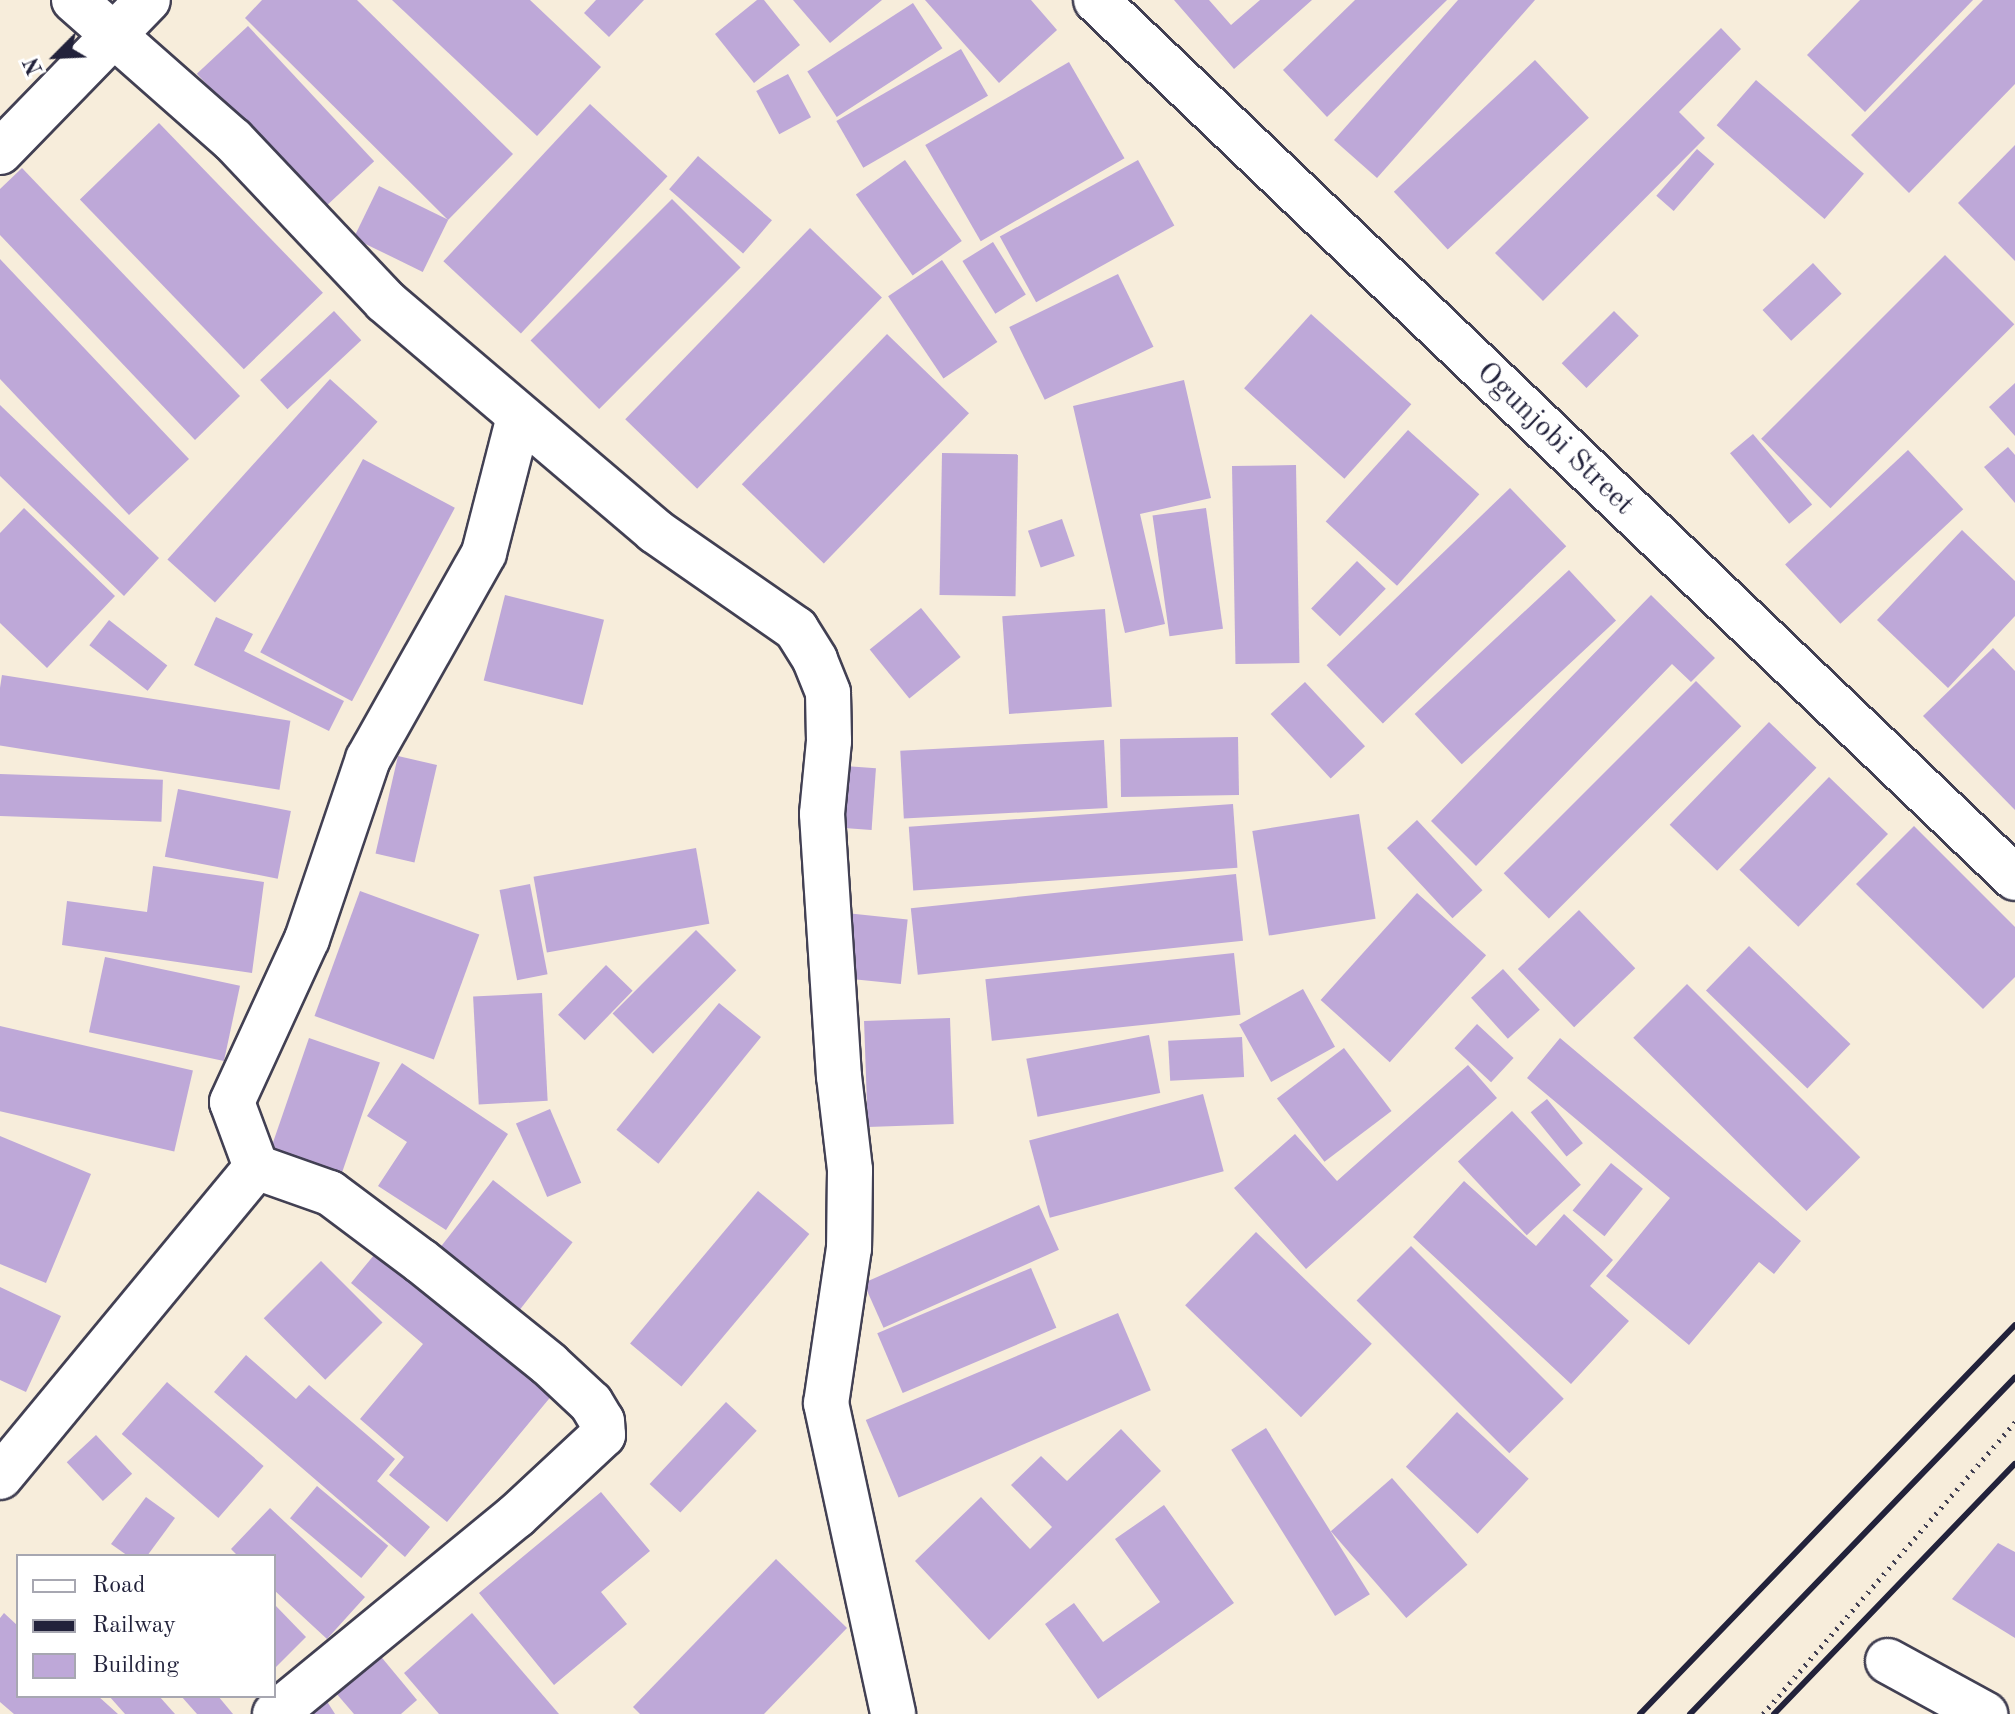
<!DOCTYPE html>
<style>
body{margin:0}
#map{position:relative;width:2015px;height:1714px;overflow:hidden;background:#f7eddb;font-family:"Old Standard TT",serif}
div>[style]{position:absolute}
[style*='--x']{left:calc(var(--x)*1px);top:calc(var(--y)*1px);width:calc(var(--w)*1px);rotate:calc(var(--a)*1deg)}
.building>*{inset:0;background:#bea8d8;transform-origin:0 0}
.path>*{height:5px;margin-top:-2.5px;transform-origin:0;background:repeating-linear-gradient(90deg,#424053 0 2px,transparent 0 8px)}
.roads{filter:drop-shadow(2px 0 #424053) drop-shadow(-2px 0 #424053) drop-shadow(0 2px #424053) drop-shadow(0 -2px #424053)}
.minor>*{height:44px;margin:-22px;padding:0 22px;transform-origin:22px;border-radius:22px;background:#fff}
.rail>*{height:6px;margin:-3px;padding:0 3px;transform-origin:3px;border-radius:3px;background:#22223b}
span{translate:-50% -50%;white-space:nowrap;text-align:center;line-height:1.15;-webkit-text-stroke:8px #fff;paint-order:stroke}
.street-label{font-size:30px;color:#22223b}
.legend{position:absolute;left:16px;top:1554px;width:260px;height:144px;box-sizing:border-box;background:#fff;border:2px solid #a7a7b1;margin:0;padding:10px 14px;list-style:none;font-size:24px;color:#22223b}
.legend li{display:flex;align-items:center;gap:16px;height:40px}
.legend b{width:40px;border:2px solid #a7a7b1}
.north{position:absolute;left:16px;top:16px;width:80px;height:80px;-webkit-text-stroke:6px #fff;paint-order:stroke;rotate:246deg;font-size:22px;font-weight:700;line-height:32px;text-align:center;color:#22223b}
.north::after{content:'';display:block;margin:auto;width:28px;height:36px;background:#22223b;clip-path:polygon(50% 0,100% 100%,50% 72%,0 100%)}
</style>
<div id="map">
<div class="building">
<div style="clip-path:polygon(262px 0,357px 0,513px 154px,448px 220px,245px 18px)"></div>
<div style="clip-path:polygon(392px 0,530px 0,601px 67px,537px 136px)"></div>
<div style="clip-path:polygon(596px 0,644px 0,609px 37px,584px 13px)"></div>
<div style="clip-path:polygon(757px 0,764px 0,800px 45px,754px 83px,715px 34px)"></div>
<div style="clip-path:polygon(793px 0,882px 0,830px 43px)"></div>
<div style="clip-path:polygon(925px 0,1031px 0,1057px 30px,999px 83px)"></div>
<div style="clip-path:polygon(1174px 0,1209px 0,1231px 25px,1260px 0,1312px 0,1234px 69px)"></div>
<div style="clip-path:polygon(1355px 0,1447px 0,1327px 117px,1283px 70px)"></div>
<div style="clip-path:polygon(1458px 0,1535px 0,1377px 178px,1334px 140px)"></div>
<div style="clip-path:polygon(1860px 0,1973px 0,1865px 112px,1807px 55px)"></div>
<div style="clip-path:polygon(1983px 0,2015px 0,2015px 84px,1909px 193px,1851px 135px)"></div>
<div style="left:913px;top:3px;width:54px;height:126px;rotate:57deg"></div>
<div style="left:248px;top:26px;width:185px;height:70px;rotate:47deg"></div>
<div style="clip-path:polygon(1721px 28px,1741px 49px,1679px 112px,1705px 138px,1543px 301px,1495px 253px)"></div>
<div style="left:961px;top:49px;width:54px;height:144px;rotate:60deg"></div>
<div style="left:1535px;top:60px;width:79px;height:193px;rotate:47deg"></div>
<div style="left:1069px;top:62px;width:111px;height:166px;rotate:60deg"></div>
<div style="left:788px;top:74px;width:49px;height:36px;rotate:62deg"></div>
<div style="left:1756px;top:80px;width:143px;height:60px;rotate:41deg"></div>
<div style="left:590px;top:104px;width:106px;height:215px;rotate:43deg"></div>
<div style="left:159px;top:123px;width:236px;height:110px;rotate:46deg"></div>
<div style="clip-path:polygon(2015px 145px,2015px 261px,1958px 203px)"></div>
<div style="left:1697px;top:149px;width:23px;height:62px;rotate:41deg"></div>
<div style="left:698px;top:156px;width:98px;height:44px;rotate:41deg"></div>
<div style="left:905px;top:160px;width:99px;height:60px;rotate:55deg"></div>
<div style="left:1138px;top:160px;width:75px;height:158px;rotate:61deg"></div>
<div style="clip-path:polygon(22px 168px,240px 396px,195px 440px,0 235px,0 189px)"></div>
<div style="left:379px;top:186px;width:77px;height:58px;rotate:26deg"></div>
<div style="left:672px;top:199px;width:97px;height:200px;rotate:45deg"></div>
<div style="left:810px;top:228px;width:100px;height:266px;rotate:44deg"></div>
<div style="left:993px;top:242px;width:62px;height:36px;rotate:58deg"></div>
<div style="left:1945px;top:255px;width:98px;height:260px;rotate:45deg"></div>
<div style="clip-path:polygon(0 259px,189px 459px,129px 515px,0 379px)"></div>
<div style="left:942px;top:260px;width:99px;height:65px;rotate:56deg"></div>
<div style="left:1813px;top:263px;width:42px;height:69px;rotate:47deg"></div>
<div style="left:1118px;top:274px;width:81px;height:121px;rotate:64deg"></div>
<div style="left:334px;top:311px;width:40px;height:101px;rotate:47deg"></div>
<div style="left:1614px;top:311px;width:35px;height:74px;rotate:45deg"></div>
<div style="left:1311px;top:314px;width:135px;height:100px;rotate:42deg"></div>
<div style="left:887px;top:334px;width:114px;height:209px;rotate:44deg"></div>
<div style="left:330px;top:379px;width:64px;height:243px;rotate:42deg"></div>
<div style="clip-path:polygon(1184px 380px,1211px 498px,1140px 514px,1165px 624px,1125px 633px,1073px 406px)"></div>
<div style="clip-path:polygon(2015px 383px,2015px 436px,1989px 407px)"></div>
<div style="clip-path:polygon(0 405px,159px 558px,124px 596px,0 476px)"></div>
<div style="left:1408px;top:430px;width:96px;height:123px;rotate:42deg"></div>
<div style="left:1753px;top:434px;width:92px;height:30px;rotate:50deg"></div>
<div style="clip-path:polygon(2008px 447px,2015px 455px,2015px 503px,1984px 467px)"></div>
<div style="left:1908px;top:450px;width:81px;height:168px;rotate:47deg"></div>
<div style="left:942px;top:453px;width:76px;height:142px;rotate:1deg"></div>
<div style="left:363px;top:459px;width:104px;height:219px;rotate:28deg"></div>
<div style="left:1296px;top:465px;width:198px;height:64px;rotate:89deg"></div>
<div style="left:1510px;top:488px;width:81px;height:255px;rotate:46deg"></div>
<div style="clip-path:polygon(24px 508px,115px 596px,47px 668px,0 623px,0 533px)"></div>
<div style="left:1206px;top:508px;width:122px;height:54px;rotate:82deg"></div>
<div style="left:1062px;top:519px;width:39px;height:36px;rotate:71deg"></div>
<div style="clip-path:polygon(1962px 530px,2015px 581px,2015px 616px,1948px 688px,1877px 620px)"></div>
<div style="left:1357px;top:561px;width:40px;height:66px;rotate:44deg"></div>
<div style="left:1569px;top:570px;width:69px;height:211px;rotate:47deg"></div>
<div style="left:505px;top:595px;width:102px;height:88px;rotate:14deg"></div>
<div style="clip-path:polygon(1651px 595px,1715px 658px,1691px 682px,1672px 664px,1476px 866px,1431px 821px)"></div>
<div style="left:921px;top:608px;width:63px;height:66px;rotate:51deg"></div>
<div style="left:1105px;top:609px;width:98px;height:103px;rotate:86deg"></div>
<div style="clip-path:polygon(216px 617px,253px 634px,244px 651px,344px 701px,329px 731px,194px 665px)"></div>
<div style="left:109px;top:620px;width:74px;height:32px;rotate:38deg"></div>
<div style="clip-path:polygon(1993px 648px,2015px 671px,2015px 810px,1923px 716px)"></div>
<div style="left:2px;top:675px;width:292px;height:70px;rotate:9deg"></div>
<div style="left:1696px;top:681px;width:64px;height:272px;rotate:45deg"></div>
<div style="left:1305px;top:682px;width:88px;height:47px;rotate:47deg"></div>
<div style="left:1769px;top:722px;width:66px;height:143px;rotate:44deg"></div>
<div style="left:1238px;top:737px;width:58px;height:118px;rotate:89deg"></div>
<div style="left:1104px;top:740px;width:68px;height:204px;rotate:87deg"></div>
<div style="left:398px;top:756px;width:40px;height:100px;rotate:13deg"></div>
<div style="left:845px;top:766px;width:31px;height:62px;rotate:4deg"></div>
<div style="left:0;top:774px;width:163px;height:42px;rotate:2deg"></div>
<div style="left:1829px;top:777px;width:82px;height:129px;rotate:44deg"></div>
<div style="left:178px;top:789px;width:115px;height:69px;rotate:11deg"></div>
<div style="left:1233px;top:804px;width:64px;height:325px;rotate:86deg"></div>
<div style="left:1359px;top:814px;width:106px;height:108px;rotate:81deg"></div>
<div style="left:1417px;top:820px;width:96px;height:41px;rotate:47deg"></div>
<div style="clip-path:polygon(1914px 826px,2015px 927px,2015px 977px,1983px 1009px,1856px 884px)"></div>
<div style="left:696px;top:848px;width:77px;height:165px;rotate:80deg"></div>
<div style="clip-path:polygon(153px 866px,264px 882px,252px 973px,62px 945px,67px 901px,147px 912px)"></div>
<div style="left:1236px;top:874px;width:67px;height:327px;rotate:84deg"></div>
<div style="left:530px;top:884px;width:92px;height:31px;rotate:79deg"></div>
<div style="left:360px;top:891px;width:127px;height:133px;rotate:20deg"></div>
<div style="left:1417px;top:893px;width:93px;height:144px;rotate:42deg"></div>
<div style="left:1579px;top:910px;width:81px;height:85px;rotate:46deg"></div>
<div style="left:846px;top:913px;width:62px;height:65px;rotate:6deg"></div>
<div style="left:696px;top:930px;width:57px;height:118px;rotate:45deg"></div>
<div style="left:1749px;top:946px;width:141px;height:62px;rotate:44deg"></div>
<div style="left:1234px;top:953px;width:62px;height:250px;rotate:84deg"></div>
<div style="left:105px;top:957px;width:138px;height:77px;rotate:12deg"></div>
<div style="left:606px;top:965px;width:37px;height:69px;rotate:44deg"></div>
<div style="left:1503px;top:969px;width:55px;height:43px;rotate:48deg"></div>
<div style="left:1687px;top:984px;width:245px;height:76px;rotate:45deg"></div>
<div style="left:1303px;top:989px;width:66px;height:73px;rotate:61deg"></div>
<div style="left:542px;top:993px;width:108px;height:69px;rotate:87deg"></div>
<div style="left:719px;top:1003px;width:54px;height:163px;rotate:39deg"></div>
<div style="left:950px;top:1018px;width:106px;height:86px;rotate:88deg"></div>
<div style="left:1477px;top:1024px;width:50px;height:33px;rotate:43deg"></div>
<div style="left:0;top:1026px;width:198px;height:83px;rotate:13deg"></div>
<div style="left:1149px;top:1035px;width:59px;height:125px;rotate:79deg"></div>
<div style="left:1242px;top:1037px;width:40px;height:74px;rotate:87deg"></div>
<div style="left:309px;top:1038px;width:75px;height:123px;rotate:19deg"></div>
<div style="clip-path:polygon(1560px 1038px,1801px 1241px,1774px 1274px,1759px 1262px,1689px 1345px,1606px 1276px,1670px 1198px,1527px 1078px)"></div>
<div style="left:1344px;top:1048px;width:79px;height:84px;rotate:53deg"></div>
<div style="clip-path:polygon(402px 1063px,508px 1134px,446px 1230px,378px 1186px,407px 1142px,367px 1116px)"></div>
<div style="clip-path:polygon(1468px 1065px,1497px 1098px,1306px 1269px,1234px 1188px,1295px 1134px,1337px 1181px)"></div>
<div style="left:1203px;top:1094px;width:80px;height:180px;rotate:75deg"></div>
<div style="left:1547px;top:1099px;width:57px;height:21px;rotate:51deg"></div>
<div style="left:550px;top:1109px;width:80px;height:37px;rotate:67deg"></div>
<div style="left:1512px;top:1111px;width:101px;height:74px;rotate:47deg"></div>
<div style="clip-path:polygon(0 1136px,91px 1174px,46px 1283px,0 1264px)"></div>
<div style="left:1611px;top:1163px;width:41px;height:61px;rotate:39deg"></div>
<div style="left:493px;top:1180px;width:101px;height:95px;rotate:38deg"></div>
<div style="clip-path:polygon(1464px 1181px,1536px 1246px,1564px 1214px,1613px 1260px,1590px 1286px,1629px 1321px,1571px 1384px,1413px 1237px)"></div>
<div style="left:758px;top:1191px;width:67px;height:199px;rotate:40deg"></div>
<div style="left:1039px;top:1205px;width:49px;height:192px;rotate:66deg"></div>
<div style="left:1256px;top:1232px;width:161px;height:102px;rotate:44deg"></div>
<div style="left:1411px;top:1246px;width:216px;height:77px;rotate:45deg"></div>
<div style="clip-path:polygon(379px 1249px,553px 1394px,447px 1522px,389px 1475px,404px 1457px,360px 1419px,423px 1344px,351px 1283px)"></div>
<div style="left:321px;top:1261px;width:87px;height:81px;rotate:45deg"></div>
<div style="left:1031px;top:1268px;width:65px;height:167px;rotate:67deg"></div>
<div style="clip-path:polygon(0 1287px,61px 1316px,26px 1392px,0 1380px)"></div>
<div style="left:1118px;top:1313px;width:84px;height:274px;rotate:67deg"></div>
<div style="clip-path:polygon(246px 1355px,296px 1399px,309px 1385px,395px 1459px,377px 1481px,430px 1527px,405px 1557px,214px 1392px)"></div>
<div style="left:167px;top:1382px;width:128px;height:69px;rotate:41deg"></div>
<div style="left:726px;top:1402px;width:42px;height:112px;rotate:43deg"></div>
<div style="left:1457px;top:1412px;width:98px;height:75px;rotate:43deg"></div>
<div style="left:1266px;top:1428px;width:196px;height:41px;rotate:58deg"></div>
<div style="clip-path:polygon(1121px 1429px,1161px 1471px,989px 1640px,915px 1561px,981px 1497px,1030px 1549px,1052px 1527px,1011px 1485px,1041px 1456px,1067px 1481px)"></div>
<div style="left:96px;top:1435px;width:53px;height:40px;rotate:47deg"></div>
<div style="left:1392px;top:1478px;width:115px;height:81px;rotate:49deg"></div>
<div style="left:317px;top:1486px;width:93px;height:42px;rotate:40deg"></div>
<div style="clip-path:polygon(601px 1492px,650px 1551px,601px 1592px,627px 1624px,554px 1685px,479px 1593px)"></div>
<div style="clip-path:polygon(146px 1497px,175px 1518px,147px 1556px,128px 1556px,111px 1544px)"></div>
<div style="clip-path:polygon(1164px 1505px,1234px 1603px,1098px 1699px,1045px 1624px,1074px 1603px,1103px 1642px,1160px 1602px,1115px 1539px)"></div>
<div style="clip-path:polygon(270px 1508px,365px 1597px,327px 1639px,274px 1590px,274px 1556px,238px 1556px,231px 1549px)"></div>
<div style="clip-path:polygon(1998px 1543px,2015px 1552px,2015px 1638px,1952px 1599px)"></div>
<div style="clip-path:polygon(776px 1559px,847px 1628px,764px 1714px,640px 1714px,633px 1707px)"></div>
<div style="clip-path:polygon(274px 1604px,306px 1637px,274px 1669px)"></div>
<div style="clip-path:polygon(4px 1613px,18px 1626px,18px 1696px,98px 1696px,118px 1714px,14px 1714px,0 1702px,0 1618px)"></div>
<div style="clip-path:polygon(472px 1613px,559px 1714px,439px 1714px,404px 1673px)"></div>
<div style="clip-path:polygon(373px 1647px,417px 1700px,401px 1714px,354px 1714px,329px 1685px)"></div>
<div style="clip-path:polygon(323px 1695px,335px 1714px,292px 1714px)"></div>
<div style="clip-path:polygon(109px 1696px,159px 1696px,175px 1714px,125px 1714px)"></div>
<div style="clip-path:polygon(181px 1696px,218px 1696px,233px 1714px,197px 1714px)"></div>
</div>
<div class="path">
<div style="--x:1763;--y:1714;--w:386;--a:-49.2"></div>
</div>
<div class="roads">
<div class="minor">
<div style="--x:74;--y:0;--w:212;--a:41.4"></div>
<div style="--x:233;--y:140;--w:221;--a:46.6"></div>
<div style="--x:385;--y:301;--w:355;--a:40.4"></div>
<div style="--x:655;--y:531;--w:172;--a:34.8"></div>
<div style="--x:796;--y:629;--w:36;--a:58"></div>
<div style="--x:815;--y:660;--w:35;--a:68"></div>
<div style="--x:828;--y:693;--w:48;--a:88.8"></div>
<div style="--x:829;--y:741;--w:73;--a:95.5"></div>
<div style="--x:822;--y:814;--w:263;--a:86.3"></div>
<div style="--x:839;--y:1076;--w:95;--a:83.3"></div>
<div style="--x:850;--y:1170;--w:78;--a:90.7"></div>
<div style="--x:849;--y:1248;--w:157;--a:98.4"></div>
<div style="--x:826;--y:1403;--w:318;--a:77.8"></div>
<div style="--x:1096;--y:0;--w:1271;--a:43.69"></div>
<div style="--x:0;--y:152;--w:212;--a:-45.8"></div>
<div style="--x:256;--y:1167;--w:78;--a:19.4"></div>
<div style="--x:330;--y:1193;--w:114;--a:36.8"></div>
<div style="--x:421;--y:1261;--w:164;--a:38.8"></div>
<div style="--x:549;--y:1364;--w:57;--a:42.9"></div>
<div style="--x:591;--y:1403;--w:21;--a:59"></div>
<div style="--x:602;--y:1421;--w:14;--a:86"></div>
<div style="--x:603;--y:1435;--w:119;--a:137"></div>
<div style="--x:516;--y:1516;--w:312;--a:140.6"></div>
<div style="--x:256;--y:1167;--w:69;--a:-110.3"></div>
<div style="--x:232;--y:1102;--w:179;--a:-65.3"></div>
<div style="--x:307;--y:939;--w:190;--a:-71.3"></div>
<div style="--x:368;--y:759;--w:236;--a:-60.6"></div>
<div style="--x:484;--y:553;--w:140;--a:-75.6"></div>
<div style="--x:0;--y:1477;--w:402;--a:-50.4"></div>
<div style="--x:1888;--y:1661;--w:111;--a:28.7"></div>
</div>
</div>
<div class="rail">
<div style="--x:1640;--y:1714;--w:540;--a:-46.05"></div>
<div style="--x:1690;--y:1714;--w:468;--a:-46"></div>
<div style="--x:1774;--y:1714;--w:347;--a:-46.1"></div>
</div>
<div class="street-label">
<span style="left:1555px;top:439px;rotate:44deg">Ogunjobi Street</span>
</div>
<ul class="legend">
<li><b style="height:10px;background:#fff"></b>Road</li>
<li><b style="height:10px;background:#22223b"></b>Railway</li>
<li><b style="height:22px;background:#bea8d8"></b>Building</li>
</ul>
<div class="north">N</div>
</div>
